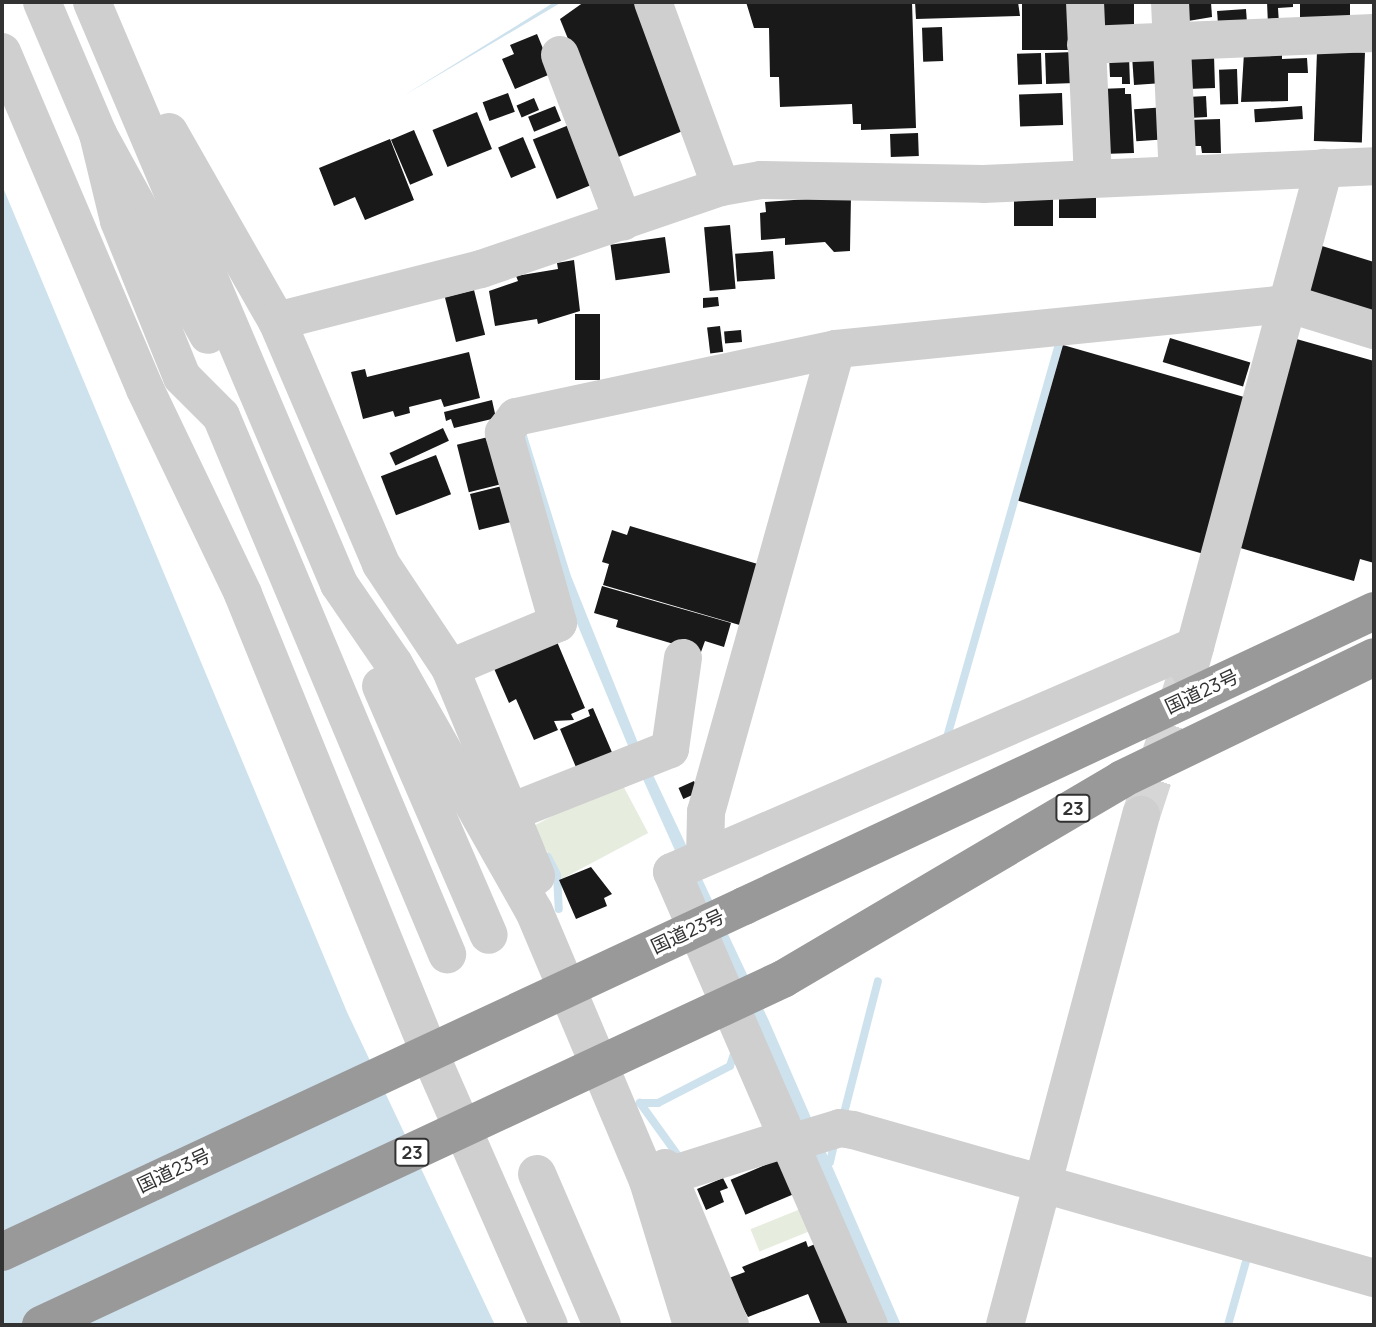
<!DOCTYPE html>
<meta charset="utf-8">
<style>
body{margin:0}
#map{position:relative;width:1376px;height:1327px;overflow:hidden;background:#fff;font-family:Manrope,"Noto Sans JP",sans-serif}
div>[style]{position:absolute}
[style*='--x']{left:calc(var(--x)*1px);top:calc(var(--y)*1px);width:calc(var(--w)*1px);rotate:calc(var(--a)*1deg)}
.green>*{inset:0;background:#e6ecde;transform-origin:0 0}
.water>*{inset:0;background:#cee2ee}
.stream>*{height:8px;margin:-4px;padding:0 4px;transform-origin:4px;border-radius:4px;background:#cee2ee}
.building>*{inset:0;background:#191919;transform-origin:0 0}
.minor-tunnel>*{height:38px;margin-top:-19px;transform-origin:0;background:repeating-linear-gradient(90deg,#d6d6d6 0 38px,transparent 0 57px)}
.minor>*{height:38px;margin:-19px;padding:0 19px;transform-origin:19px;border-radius:19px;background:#cfcfcf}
.highway>*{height:38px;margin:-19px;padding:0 19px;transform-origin:19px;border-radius:19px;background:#999}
.highway-bridge>*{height:38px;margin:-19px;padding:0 19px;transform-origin:19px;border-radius:19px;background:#999}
span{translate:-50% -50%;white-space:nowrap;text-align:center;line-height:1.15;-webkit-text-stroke:7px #fff;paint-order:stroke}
.shield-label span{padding:2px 5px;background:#fff;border:2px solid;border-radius:5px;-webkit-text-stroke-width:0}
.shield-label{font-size:18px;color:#323232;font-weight:700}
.street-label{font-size:19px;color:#323232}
.frame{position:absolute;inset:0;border:4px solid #323232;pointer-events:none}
</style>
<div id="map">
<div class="green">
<div style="left:620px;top:780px;width:60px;height:98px;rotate:62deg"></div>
<div style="left:808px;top:1206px;width:24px;height:62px;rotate:68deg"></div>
</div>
<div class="water">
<div style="clip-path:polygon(554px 2px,562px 2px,403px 96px,545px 8px)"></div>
<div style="clip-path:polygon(2px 185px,347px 1012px,495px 1325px,2px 1325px)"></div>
<div style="clip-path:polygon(524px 426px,571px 576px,638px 743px,769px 1021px,901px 1325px,888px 1325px,629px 748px,558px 578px,520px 437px)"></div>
</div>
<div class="stream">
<div style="--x:947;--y:737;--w:414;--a:-74.1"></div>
<div style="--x:548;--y:857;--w:20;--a:63"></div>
<div style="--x:557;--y:875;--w:34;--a:87"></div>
<div style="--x:843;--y:1117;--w:140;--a:-75.6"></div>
<div style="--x:679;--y:1157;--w:67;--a:-125.8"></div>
<div style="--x:640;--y:1103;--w:18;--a:0"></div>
<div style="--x:658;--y:1103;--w:81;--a:-27.2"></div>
<div style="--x:730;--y:1066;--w:16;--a:-72"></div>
<div style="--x:830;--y:1162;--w:18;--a:-77"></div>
<div style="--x:1228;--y:1325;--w:70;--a:-74.2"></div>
</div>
<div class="building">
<div style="clip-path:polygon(584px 2px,639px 2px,690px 128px,616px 158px,560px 19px)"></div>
<div style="clip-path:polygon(746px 2px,912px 2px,916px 128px,861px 130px,861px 124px,853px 124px,852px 104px,780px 107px,779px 77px,770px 77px,769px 28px,754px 28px)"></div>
<div style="clip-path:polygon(915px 2px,1018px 2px,1020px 16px,916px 19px)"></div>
<div style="left:1022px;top:2px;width:54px;height:48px"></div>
<div style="left:1097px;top:2px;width:37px;height:26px"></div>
<div style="clip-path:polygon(1181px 2px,1211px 2px,1212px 17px,1182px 22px)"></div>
<div style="clip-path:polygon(1267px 2px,1293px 2px,1293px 7px,1278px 8px,1279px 24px,1268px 25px)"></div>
<div style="left:1300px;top:2px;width:50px;height:22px"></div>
<div style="left:1246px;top:9px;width:16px;height:29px;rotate:86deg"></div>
<div style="left:942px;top:27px;width:34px;height:20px;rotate:88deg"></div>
<div style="clip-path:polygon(537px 34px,553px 73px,515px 89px,502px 59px,514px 54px,510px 45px)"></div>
<div style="clip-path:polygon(1282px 51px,1282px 59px,1307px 58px,1308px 73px,1288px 73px,1288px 101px,1241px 102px,1244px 53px)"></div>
<div style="left:1317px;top:51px;width:48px;height:90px;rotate:2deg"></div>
<div style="left:1074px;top:52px;width:31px;height:29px;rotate:88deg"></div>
<div style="left:1041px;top:53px;width:31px;height:24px;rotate:88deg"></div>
<div style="left:1161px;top:55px;width:28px;height:29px;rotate:86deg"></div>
<div style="clip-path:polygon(1109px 56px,1129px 56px,1130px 84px,1122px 84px,1122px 77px,1110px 77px)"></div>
<div style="clip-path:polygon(1214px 56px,1215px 88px,1187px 89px,1190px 57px)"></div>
<div style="left:1237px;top:69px;width:35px;height:18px;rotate:88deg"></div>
<div style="clip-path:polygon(1125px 88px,1125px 94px,1131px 94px,1134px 153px,1102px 154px,1099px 89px)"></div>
<div style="left:508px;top:93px;width:20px;height:27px;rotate:70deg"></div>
<div style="left:1062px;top:93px;width:32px;height:43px;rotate:88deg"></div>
<div style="left:1206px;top:96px;width:21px;height:23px;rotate:87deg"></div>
<div style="left:534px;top:98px;width:13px;height:19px;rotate:67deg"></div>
<div style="left:555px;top:106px;width:16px;height:29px;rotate:68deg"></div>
<div style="left:1302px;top:106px;width:13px;height:48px;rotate:86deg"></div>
<div style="left:1167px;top:107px;width:32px;height:33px;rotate:86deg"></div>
<div style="left:477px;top:112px;width:40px;height:48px;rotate:68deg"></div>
<div style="clip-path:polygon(1220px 119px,1221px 153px,1202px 153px,1201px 146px,1188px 146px,1188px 120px)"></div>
<div style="left:569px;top:125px;width:64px;height:39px;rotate:68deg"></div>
<div style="left:414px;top:130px;width:49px;height:25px;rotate:67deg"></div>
<div style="left:918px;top:133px;width:23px;height:28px;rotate:88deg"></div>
<div style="left:523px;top:137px;width:33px;height:27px;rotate:67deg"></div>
<div style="clip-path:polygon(390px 139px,414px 200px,365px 220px,355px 197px,334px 206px,319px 168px)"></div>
<div style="clip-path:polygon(851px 196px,850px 251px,834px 252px,825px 242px,785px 245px,785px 238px,761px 240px,760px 213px,766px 212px,765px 202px)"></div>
<div style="left:1096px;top:197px;width:21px;height:37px;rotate:90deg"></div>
<div style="left:1053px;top:198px;width:28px;height:39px;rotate:90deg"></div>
<div style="left:730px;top:225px;width:64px;height:26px;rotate:85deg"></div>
<div style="left:665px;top:237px;width:36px;height:55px;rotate:82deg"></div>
<div style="clip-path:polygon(1322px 246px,1374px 262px,1374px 317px,1307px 298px)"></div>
<div style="left:773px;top:251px;width:28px;height:38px;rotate:86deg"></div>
<div style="clip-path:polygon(574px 260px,580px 311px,538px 324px,537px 319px,495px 326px,489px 291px,518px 281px,516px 276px,558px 269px,557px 263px)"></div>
<div style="left:474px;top:290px;width:46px;height:30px;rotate:76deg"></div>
<div style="clip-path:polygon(718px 297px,719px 306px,703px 308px,703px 298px)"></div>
<div style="left:575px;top:314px;width:25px;height:66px"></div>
<div style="left:720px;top:326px;width:26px;height:13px;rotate:83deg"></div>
<div style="left:741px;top:330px;width:12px;height:17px;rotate:85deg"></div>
<div style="left:1170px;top:338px;width:84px;height:25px;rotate:17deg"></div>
<div style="clip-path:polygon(1293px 338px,1374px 361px,1374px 563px,1360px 559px,1354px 581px,1237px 547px)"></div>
<div style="left:1063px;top:345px;width:192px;height:162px;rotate:16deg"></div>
<div style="clip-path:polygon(469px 352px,480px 398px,444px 407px,441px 399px,409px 407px,410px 413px,395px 417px,393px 411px,363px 419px,351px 372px,365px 369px,367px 377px)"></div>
<div style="clip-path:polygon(492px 400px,496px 418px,454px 428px,451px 419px,446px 421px,444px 412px)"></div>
<div style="left:443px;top:428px;width:14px;height:59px;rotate:65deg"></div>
<div style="left:488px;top:437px;width:49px;height:32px;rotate:76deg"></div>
<div style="left:436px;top:455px;width:42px;height:59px;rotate:69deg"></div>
<div style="left:502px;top:486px;width:37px;height:33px;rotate:76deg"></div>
<div style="clip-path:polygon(630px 526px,761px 565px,743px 626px,603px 585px,609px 564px,602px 562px,612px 530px,627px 535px)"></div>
<div style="clip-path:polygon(602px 586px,731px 623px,724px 647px,705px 641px,701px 652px,616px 627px,618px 620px,594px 613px)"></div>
<div style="clip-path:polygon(555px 637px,585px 708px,571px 714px,574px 720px,554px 721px,558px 730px,534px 740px,516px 699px,509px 703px,492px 664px)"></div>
<div style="clip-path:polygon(593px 708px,614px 757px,578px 772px,560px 729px,590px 716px,588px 710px)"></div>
<div style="left:694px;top:781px;width:12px;height:17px;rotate:66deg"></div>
<div style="clip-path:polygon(591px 867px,612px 894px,604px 898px,607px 906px,576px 919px,559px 880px)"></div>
<div style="left:784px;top:1157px;width:38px;height:58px;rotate:67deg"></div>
<div style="clip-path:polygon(723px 1178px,728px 1188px,720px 1191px,724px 1202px,706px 1210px,697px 1189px)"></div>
<div style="clip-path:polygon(806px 1241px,808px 1247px,820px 1242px,850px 1325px,821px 1325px,808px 1294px,748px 1317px,735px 1293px,729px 1278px,745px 1272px,742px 1267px)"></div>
</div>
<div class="minor-tunnel">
<div style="--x:1141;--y:815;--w:142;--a:-71.9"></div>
</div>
<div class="minor">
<div style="--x:42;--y:2;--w:143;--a:67"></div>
<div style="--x:98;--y:134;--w:229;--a:61.3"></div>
<div style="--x:92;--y:2;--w:632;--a:67"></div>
<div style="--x:339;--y:584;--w:97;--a:55.5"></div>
<div style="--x:394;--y:664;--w:284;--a:60.5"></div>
<div style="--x:534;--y:911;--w:293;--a:67.1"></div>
<div style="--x:648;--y:1181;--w:151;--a:73"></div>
<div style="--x:653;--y:2;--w:197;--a:69.8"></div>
<div style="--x:1085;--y:2;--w:177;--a:87.4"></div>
<div style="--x:1170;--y:2;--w:173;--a:87.4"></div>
<div style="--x:1086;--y:45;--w:288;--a:-2.4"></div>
<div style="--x:2;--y:52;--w:366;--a:67"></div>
<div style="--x:145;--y:389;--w:227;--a:64.4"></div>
<div style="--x:243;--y:594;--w:502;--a:67.88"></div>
<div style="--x:432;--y:1059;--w:291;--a:66.3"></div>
<div style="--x:560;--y:55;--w:178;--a:69.2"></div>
<div style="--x:169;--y:132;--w:218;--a:60.3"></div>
<div style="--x:277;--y:321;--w:264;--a:66.8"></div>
<div style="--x:381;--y:564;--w:125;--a:56.4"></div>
<div style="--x:450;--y:668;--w:225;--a:67.5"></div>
<div style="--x:98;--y:134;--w:89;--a:76.4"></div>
<div style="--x:119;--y:221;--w:168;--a:68"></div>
<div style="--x:182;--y:377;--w:55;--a:45"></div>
<div style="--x:221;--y:416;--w:584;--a:67.21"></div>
<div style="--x:277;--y:321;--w:211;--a:-14.3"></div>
<div style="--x:481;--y:269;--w:254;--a:-18.9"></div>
<div style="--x:721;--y:187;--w:41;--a:-9.9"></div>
<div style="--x:761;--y:180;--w:222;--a:1"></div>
<div style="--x:983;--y:184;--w:391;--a:-2.6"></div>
<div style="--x:450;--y:668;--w:117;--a:-22.6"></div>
<div style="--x:558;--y:623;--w:198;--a:-105.9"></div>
<div style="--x:504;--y:433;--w:20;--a:-53"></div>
<div style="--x:516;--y:417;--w:327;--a:-12"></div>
<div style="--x:836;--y:349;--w:456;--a:-5.7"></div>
<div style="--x:1290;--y:304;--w:88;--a:17.2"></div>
<div style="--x:1189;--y:669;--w:519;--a:-74.92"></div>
<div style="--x:381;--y:686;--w:271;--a:66.6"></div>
<div style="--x:511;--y:812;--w:171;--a:-21.6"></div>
<div style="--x:670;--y:749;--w:92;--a:-81.9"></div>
<div style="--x:705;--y:857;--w:45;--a:-88.7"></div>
<div style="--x:706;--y:812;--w:481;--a:-74.3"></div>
<div style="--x:791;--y:1143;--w:51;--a:-17"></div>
<div style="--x:840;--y:1128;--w:13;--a:9"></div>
<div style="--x:853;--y:1130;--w:542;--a:15.86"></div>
<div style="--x:665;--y:1168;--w:170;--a:67.5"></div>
<div style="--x:537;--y:1174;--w:164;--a:66.7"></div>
<div style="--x:671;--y:1175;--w:123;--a:-17.5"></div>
<div style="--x:869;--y:1325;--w:494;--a:-113.5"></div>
<div style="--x:672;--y:872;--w:570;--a:-23.37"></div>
<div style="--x:1005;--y:1325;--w:528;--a:-75.07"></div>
</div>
<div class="highway">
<div style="--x:744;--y:906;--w:696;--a:-25.09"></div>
<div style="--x:783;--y:979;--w:394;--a:-30.5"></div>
<div style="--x:1122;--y:779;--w:280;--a:-25.8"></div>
</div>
<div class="highway-bridge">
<div style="--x:2;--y:1252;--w:819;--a:-25"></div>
<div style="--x:41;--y:1325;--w:819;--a:-25"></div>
</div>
<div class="shield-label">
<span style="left:1073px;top:808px">23</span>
<span style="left:412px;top:1152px">23</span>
</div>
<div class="street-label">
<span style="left:1202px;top:692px;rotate:-25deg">国道23号</span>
<span style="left:688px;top:932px;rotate:-25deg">国道23号</span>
<span style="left:174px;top:1171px;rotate:-25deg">国道23号</span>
</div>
<div class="frame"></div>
</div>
